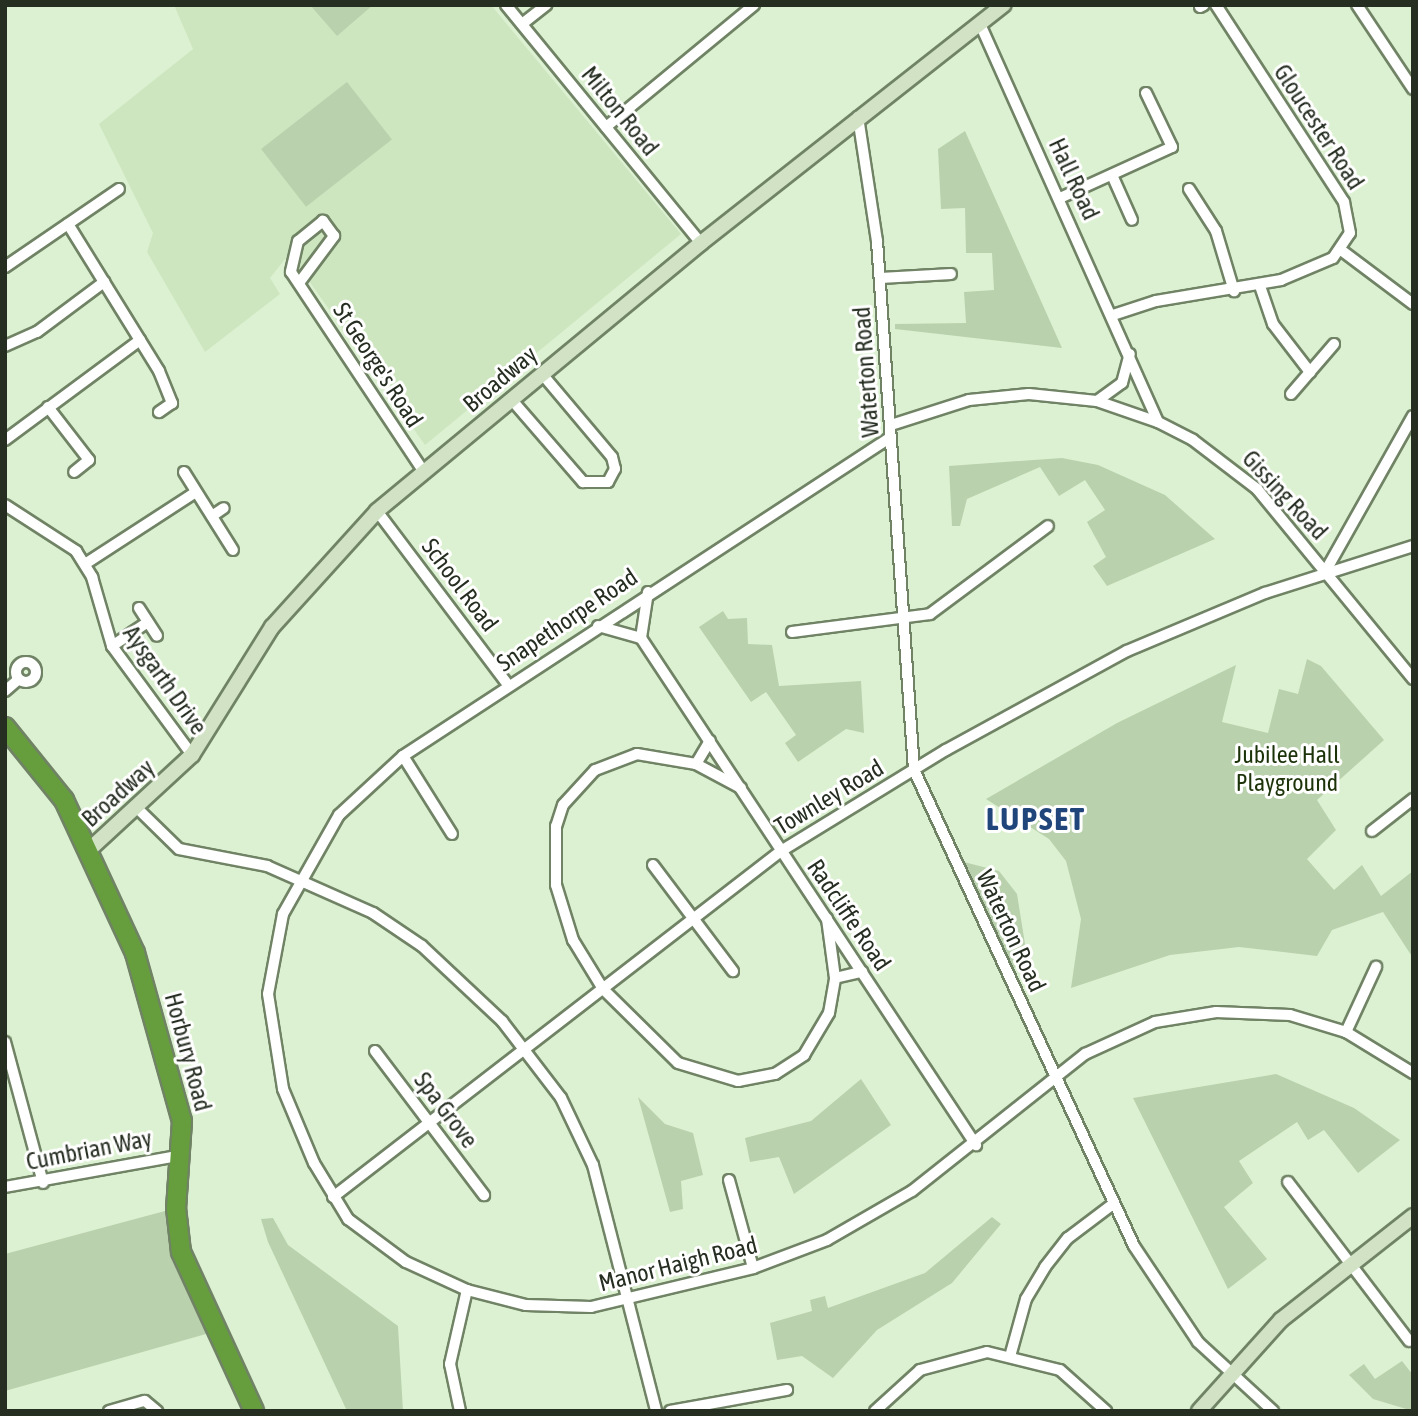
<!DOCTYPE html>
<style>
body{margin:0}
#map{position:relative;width:1418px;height:1416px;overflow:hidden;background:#dcf1d1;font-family:"Asap Condensed",sans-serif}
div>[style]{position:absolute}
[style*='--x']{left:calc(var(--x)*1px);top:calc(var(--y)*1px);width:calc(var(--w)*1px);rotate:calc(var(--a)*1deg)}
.built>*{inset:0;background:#cee6c0}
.green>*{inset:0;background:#bad1ad;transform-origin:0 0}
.roads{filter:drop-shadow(2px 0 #708365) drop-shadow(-2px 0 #708365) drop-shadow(0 2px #708365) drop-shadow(0 -2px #708365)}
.street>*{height:10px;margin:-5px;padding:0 5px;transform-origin:5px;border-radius:5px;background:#fff}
.street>.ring{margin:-5px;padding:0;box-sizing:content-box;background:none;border:10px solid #fff;border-radius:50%}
.secondary>*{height:14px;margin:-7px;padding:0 7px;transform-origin:7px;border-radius:7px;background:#d1e2c5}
.highway>*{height:18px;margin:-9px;padding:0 9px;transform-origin:9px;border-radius:9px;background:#669e3e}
span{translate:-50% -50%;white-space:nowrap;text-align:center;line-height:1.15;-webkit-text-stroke:6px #fff;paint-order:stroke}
.street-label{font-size:24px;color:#262e22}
.park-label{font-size:24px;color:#1c330a}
.district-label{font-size:32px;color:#1f457a;font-weight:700;letter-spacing:2px}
.frame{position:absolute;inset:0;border:7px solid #262e22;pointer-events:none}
</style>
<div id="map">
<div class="built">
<div style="clip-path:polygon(174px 5px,491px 5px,681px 234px,425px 445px,309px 281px,285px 259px,270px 278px,280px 294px,205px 352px,147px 252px,153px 233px,99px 124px,193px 49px)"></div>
</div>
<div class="green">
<div style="clip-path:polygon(310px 5px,373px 5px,337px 36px)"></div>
<div style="left:347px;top:82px;width:73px;height:109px;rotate:52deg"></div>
<div style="clip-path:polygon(965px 131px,1062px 348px,895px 329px,895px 324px,966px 323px,964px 292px,994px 290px,992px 253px,966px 253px,965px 208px,941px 209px,938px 149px)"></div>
<div style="clip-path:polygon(1062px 458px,1098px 465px,1165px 495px,1215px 539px,1107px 586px,1093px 566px,1106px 557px,1087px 522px,1105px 510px,1085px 480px,1059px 496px,1040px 467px,967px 499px,960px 526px,952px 526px,949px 466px)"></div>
<div style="clip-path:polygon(723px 611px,728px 619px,747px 618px,748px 644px,772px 645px,779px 686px,861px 681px,864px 733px,846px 729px,798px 762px,785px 743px,796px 735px,766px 692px,751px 702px,699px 627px)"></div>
<div style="clip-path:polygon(1307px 659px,1321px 666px,1384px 740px,1317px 800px,1336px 830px,1307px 859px,1334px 890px,1362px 865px,1381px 896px,1413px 871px,1413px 958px,1383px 912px,1332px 930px,1317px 956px,1239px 947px,1170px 955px,1071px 988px,1081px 919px,1066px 861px,1049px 839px,986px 799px,1117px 723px,1236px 665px,1222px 722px,1268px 733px,1279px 689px,1298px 694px)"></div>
<div style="clip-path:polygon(956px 860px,999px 871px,1017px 894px,1025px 944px,1010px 978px)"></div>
<div style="clip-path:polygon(1276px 1074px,1354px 1108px,1400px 1140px,1358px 1173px,1324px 1130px,1308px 1140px,1297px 1122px,1239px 1161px,1253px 1183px,1224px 1207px,1267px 1259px,1228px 1289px,1133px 1098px)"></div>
<div style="clip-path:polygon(861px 1079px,891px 1125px,794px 1194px,779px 1157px,750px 1162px,745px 1138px,811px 1121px)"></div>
<div style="clip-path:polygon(638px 1097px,665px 1124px,693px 1133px,703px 1175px,681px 1181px,683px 1209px,670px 1212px)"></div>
<div style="clip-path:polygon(176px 1208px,213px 1332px,5px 1391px,5px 1254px)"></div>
<div style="clip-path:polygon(992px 1217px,1001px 1224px,952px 1283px,877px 1330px,833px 1378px,802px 1356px,777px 1360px,770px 1323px,812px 1311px,810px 1300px,825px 1296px,828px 1308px,925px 1273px)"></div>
<div style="clip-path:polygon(273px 1218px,288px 1245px,398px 1326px,403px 1411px,347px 1411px,268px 1242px,261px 1219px)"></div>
<div style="clip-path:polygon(1402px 1361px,1413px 1375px,1413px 1411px,1373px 1399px,1349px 1375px,1364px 1364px,1375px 1379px)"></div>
</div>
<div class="roads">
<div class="street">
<div style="--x:506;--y:5;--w:308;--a:50.7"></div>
<div style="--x:1357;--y:5;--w:101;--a:56.3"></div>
<div style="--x:1200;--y:7;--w:4;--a:-27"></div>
<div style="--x:522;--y:24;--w:31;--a:-38"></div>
<div style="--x:980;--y:24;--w:436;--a:65.9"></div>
<div style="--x:858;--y:117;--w:125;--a:81.3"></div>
<div style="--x:877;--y:241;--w:530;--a:86"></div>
<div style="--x:914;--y:770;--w:524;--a:65.19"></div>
<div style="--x:1134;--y:1246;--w:115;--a:56.3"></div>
<div style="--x:1198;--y:1342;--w:102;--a:42.6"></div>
<div style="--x:606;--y:127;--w:192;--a:-39.5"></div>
<div style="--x:1112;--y:175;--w:49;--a:66"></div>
<div style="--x:1189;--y:189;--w:50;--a:57.3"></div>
<div style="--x:1216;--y:231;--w:63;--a:73.3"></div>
<div style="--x:1060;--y:198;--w:123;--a:-24.5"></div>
<div style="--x:1172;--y:147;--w:60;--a:-115.7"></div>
<div style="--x:68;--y:224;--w:173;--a:58.2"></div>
<div style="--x:159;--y:371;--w:35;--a:68"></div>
<div style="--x:172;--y:403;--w:16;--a:145"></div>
<div style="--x:1341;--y:250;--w:90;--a:36.9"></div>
<div style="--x:5;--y:267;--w:138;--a:-34.4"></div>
<div style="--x:881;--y:278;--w:70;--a:-3.3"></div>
<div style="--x:299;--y:283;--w:59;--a:-53.3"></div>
<div style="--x:334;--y:236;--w:19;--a:-126"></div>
<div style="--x:323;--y:221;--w:32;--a:141"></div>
<div style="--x:298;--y:241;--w:32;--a:103"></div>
<div style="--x:291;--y:272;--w:239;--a:56.4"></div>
<div style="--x:1260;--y:286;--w:40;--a:71.1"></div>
<div style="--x:1273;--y:324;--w:61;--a:52.4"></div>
<div style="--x:1113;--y:315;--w:45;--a:-18"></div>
<div style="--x:1156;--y:301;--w:127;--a:-9.5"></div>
<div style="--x:1281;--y:280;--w:56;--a:-22.9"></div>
<div style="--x:1333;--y:258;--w:30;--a:-56"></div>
<div style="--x:1350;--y:233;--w:32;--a:-101"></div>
<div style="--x:1344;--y:202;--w:235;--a:-123"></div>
<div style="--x:5;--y:346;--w:35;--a:-24"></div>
<div style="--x:37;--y:332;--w:84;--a:-36.7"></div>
<div style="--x:1291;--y:394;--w:66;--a:-49.3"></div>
<div style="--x:511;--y:399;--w:110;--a:49.1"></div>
<div style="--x:583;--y:482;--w:25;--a:0"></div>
<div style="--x:608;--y:482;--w:15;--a:-62"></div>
<div style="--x:615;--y:469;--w:12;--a:-104"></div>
<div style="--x:612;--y:457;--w:109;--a:-130.1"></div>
<div style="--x:1097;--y:401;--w:31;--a:-36"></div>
<div style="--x:1122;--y:383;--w:30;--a:-75"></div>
<div style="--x:48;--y:407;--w:67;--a:52.3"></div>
<div style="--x:89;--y:460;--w:19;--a:141"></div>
<div style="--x:891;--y:425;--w:82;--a:-17.8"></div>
<div style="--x:969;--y:400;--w:60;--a:-5.7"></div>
<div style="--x:1029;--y:394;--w:68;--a:5.9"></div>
<div style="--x:1097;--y:401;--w:65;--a:19"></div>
<div style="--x:1158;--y:422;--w:39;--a:27"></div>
<div style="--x:1193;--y:440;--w:81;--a:37.4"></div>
<div style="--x:1257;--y:489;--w:246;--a:50.6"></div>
<div style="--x:891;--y:437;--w:583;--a:146.83"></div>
<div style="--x:403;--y:756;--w:87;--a:137.3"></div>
<div style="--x:339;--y:815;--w:114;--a:119.5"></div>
<div style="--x:283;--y:914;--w:81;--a:100.6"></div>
<div style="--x:268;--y:994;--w:96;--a:81"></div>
<div style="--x:283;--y:1089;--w:80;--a:67.3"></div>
<div style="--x:314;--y:1163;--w:66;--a:58.7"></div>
<div style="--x:348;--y:1219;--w:72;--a:36.6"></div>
<div style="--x:406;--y:1262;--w:67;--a:24.7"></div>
<div style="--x:467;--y:1290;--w:61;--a:14.3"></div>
<div style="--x:526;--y:1305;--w:65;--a:1.8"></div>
<div style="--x:591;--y:1307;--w:167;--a:-13.5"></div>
<div style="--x:753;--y:1268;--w:79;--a:-20.7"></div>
<div style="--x:827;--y:1240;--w:98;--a:-30"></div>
<div style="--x:912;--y:1191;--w:221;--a:-38.4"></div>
<div style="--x:1085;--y:1054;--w:77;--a:-24.6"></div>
<div style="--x:1155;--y:1022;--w:62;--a:-9.3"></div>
<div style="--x:1216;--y:1012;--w:74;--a:2.3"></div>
<div style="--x:1290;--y:1015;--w:59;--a:16.9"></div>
<div style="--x:1346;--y:1032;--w:79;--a:31.5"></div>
<div style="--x:5;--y:440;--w:168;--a:-36.5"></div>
<div style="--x:184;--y:472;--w:92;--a:57.9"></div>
<div style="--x:5;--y:505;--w:85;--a:32.9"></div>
<div style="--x:76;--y:551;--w:31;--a:58"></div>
<div style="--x:92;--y:577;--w:72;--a:73.8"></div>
<div style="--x:112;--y:646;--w:135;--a:53.7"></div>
<div style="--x:377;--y:511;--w:218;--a:53"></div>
<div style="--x:212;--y:516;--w:14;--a:-34"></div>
<div style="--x:85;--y:564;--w:132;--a:-33"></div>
<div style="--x:1325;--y:572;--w:179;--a:-60.6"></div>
<div style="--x:648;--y:592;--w:47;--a:98.7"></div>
<div style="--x:641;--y:638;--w:608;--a:56.55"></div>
<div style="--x:139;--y:608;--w:33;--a:57"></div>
<div style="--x:598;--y:626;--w:45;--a:15.6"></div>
<div style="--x:792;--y:632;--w:139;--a:-7.4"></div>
<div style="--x:930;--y:614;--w:147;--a:-36.7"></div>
<div style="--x:112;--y:646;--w:43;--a:-33.7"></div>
<div class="ring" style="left:16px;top:662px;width:10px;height:10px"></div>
<div style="--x:5;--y:691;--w:18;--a:-41"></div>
<div style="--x:403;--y:756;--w:92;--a:57.9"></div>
<div style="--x:696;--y:764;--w:27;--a:-59"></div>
<div style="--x:741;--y:788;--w:51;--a:-151.9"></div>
<div style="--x:696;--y:764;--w:60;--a:-170.4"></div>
<div style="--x:637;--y:754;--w:45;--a:159.1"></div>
<div style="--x:595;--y:770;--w:47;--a:132.4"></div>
<div style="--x:563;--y:805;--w:22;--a:108"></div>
<div style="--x:556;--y:826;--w:59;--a:90"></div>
<div style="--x:556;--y:885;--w:58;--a:72.8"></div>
<div style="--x:573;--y:940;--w:57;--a:58.5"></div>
<div style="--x:603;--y:989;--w:105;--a:44.6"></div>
<div style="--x:678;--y:1063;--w:63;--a:16.7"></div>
<div style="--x:738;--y:1081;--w:38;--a:-11"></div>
<div style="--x:775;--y:1074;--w:35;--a:-33"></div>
<div style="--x:804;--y:1055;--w:49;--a:-59.2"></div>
<div style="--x:829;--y:1013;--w:36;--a:-80"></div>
<div style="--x:835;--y:978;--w:60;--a:-97.7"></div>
<div style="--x:138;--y:809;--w:57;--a:44.3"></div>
<div style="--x:179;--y:849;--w:90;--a:10.9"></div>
<div style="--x:267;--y:866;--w:116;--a:23.9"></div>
<div style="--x:373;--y:913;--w:59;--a:34"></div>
<div style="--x:422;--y:946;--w:110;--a:43.2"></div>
<div style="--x:502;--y:1021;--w:97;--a:52.5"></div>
<div style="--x:561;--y:1098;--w:74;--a:64.5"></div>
<div style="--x:593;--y:1165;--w:254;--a:75.6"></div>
<div style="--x:1372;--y:831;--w:52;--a:-38"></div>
<div style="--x:653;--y:865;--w:133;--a:53"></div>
<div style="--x:835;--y:978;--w:28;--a:-13"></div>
<div style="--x:1346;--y:1032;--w:72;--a:-65.2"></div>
<div style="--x:5;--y:1042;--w:146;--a:74.9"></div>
<div style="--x:375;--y:1051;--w:181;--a:52.9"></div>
<div style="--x:729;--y:1180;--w:91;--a:74.7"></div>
<div style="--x:1288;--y:1182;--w:200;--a:52.7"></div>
<div style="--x:5;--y:1187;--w:180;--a:-10.2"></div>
<div style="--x:333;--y:1197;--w:566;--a:-37.68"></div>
<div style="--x:781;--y:851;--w:193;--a:-31.5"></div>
<div style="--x:946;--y:750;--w:206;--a:-28.7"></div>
<div style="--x:1127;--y:651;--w:150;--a:-22.8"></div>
<div style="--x:1265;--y:593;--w:155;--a:-17.6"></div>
<div style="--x:1011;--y:1353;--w:56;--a:-74.5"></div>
<div style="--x:1026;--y:1299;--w:37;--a:-59"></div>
<div style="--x:1045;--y:1267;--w:37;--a:-52"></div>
<div style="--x:1068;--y:1238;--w:56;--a:-37.1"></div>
<div style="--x:109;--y:1411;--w:37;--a:-16"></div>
<div style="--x:145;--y:1401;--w:16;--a:40"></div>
<div style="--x:460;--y:1411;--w:48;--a:-102"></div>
<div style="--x:450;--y:1364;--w:76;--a:-77.1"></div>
<div style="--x:670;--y:1411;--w:119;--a:-10.2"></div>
<div style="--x:875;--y:1411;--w:61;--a:-42.3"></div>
<div style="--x:920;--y:1370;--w:69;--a:-15"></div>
<div style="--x:987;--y:1352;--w:75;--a:13.9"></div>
<div style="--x:1060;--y:1370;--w:62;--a:41.7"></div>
</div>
<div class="secondary">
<div style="--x:90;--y:849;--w:139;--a:-42.7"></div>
<div style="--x:192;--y:755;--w:151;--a:-58"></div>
<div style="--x:272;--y:627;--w:156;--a:-47.8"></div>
<div style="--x:377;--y:511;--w:420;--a:-39.6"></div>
<div style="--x:701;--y:243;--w:385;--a:-38.2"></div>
<div style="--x:1199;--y:1411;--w:122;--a:-48"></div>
<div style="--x:1281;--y:1320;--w:168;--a:-38.2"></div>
</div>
<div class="highway">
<div style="--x:5;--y:727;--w:94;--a:51.1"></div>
<div style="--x:64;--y:800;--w:169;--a:65.1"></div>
<div style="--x:135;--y:953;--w:174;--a:74.4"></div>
<div style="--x:182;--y:1121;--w:87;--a:93.9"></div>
<div style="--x:176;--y:1208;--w:44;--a:83.5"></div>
<div style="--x:181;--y:1252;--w:175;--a:65.3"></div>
</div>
</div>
<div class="street-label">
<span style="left:620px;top:111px;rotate:51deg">Milton Road</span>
<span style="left:1319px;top:127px;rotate:57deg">Gloucester Road</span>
<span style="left:1074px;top:179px;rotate:65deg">Hall Road</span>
<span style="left:378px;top:365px;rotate:57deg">St George's Road</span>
<span style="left:866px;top:372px;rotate:-94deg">Waterton Road</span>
<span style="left:500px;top:379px;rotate:-40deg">Broadway</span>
<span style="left:1285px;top:495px;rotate:47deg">Gissing Road</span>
<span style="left:460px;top:585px;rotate:53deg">School Road</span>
<span style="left:567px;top:620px;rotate:-34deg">Snapethorpe Road</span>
<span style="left:165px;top:680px;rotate:55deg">Aysgarth Drive</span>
<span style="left:118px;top:793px;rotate:-42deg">Broadway</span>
<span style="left:829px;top:797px;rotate:-31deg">Townley Road</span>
<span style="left:849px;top:915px;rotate:56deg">Radcliffe Road</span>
<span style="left:1011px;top:931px;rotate:65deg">Waterton Road</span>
<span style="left:188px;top:1052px;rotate:75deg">Horbury Road</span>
<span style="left:446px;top:1110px;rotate:53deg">Spa Grove</span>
<span style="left:89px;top:1150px;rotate:-11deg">Cumbrian Way</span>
<span style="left:678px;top:1264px;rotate:-14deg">Manor Haigh Road</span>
</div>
<div class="park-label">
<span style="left:1287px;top:769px">Jubilee Hall<br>Playground</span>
</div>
<div class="district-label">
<span style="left:1036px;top:819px">LUPSET</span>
</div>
<div class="frame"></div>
</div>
